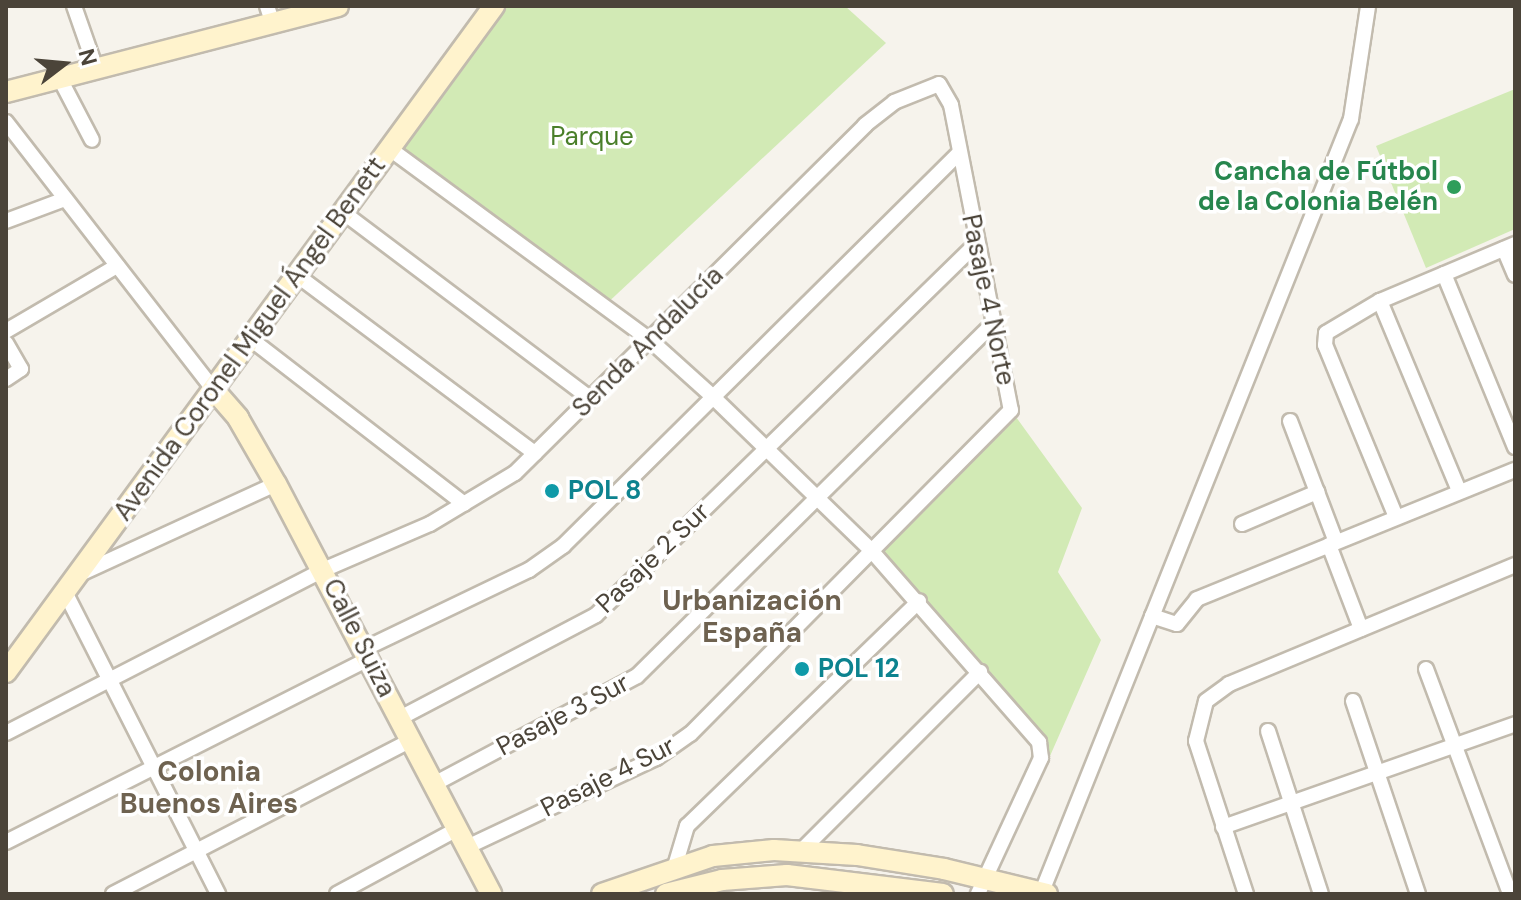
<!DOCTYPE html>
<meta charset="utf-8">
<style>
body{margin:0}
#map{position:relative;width:1521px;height:900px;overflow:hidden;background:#f6f3ec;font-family:"DM Sans",sans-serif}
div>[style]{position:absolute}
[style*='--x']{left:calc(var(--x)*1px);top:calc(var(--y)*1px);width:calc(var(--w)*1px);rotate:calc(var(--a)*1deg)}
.green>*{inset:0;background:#d2eab5}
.roads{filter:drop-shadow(2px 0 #c2bbae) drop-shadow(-2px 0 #c2bbae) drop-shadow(0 2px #c2bbae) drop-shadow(0 -2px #c2bbae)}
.street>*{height:14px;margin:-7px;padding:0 7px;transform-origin:7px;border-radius:7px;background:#fff}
.secondary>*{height:20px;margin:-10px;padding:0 10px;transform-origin:10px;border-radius:10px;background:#fff3cd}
.dots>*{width:22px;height:22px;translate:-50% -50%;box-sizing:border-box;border:4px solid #fff;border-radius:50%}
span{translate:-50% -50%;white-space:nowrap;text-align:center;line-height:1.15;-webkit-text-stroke:7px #fff;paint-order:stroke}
.park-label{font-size:26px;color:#4a7f2a}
.leisure-label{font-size:26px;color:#27864d;font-weight:700}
.right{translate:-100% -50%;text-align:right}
.street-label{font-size:26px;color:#4b4439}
.culture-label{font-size:26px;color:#0d838f;font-weight:700}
.left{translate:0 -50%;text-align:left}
.neighbourhood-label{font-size:28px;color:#6e6250;font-weight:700}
.frame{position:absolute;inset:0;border:8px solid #4b4439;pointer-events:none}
.north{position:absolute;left:24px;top:24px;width:80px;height:80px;-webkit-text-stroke:6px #fff;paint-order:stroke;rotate:74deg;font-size:22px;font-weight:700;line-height:32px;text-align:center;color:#4b4439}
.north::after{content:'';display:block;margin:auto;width:28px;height:36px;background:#4b4439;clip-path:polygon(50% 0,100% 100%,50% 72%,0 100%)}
</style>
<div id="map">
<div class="green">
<div style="clip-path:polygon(495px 6px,845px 6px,886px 43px,602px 308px,390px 149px)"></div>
<div style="clip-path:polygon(1515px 89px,1515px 229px,1426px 268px,1376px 146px)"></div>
<div style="clip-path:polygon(1011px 410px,1082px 508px,1058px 572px,1101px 640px,1050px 756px,872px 547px)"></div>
</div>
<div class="roads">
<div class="street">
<div style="--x:74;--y:6;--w:64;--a:70.7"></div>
<div style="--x:267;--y:6;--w:20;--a:72"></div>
<div style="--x:58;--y:75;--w:73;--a:62.4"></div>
<div style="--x:6;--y:122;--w:339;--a:52.2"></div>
<div style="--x:390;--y:149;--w:324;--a:36.3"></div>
<div style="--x:651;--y:341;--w:82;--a:42"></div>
<div style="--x:712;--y:396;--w:220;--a:44.1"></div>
<div style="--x:870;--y:549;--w:257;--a:48.8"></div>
<div style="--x:1039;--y:742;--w:16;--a:83"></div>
<div style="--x:1041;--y:758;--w:150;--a:114.9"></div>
<div style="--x:344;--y:213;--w:309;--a:37"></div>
<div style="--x:6;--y:221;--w:63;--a:-20.4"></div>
<div style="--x:1504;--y:249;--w:28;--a:67"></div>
<div style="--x:1444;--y:274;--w:187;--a:67.7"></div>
<div style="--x:298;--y:276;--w:296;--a:36.8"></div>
<div style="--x:1380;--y:301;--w:206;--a:67.4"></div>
<div style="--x:6;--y:331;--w:129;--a:-30.4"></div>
<div style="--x:252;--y:340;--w:268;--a:37.7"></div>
<div style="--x:6;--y:343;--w:30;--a:60"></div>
<div style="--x:21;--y:369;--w:18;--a:146"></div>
<div style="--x:1290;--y:421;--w:129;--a:69.2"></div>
<div style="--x:1396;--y:517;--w:186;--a:-112.4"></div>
<div style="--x:1325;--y:345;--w:12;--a:-85"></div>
<div style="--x:1326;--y:333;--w:63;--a:-30.7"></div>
<div style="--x:1380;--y:301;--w:147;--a:-22.9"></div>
<div style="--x:1242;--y:524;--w:82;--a:-23.1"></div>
<div style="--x:1329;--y:545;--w:90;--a:69.1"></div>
<div style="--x:80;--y:574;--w:216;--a:-24.7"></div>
<div style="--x:65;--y:592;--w:339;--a:63.1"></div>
<div style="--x:1152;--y:616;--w:26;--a:18"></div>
<div style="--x:1177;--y:624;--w:32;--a:-51"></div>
<div style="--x:1197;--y:599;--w:343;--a:-22.1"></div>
<div style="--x:364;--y:649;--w:183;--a:-25.6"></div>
<div style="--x:529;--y:570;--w:42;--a:-35.2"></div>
<div style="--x:563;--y:546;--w:556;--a:-44.78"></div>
<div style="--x:1426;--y:669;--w:240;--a:69.5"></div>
<div style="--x:1353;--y:701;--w:204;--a:71.4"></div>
<div style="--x:400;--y:718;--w:221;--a:-27.7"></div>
<div style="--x:596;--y:615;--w:531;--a:-44.31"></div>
<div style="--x:1268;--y:731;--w:171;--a:72"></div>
<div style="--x:6;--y:733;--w:356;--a:-27.2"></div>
<div style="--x:323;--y:570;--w:116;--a:-23.3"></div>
<div style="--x:430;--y:524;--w:99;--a:-31"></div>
<div style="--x:515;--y:473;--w:494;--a:-44.8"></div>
<div style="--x:865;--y:125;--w:37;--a:-38"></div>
<div style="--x:894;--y:102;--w:48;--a:-21.8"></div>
<div style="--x:939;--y:84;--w:24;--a:60"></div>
<div style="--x:951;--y:105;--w:311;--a:78.9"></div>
<div style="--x:1011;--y:410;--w:456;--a:134.7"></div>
<div style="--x:690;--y:734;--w:42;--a:144.8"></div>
<div style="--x:656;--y:758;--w:209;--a:154.8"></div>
<div style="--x:434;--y:784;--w:230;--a:-28"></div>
<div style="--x:637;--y:676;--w:498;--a:-44.7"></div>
<div style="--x:1223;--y:827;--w:310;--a:-19.4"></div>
<div style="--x:6;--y:842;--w:407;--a:-26.8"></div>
<div style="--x:802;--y:850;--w:252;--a:-45"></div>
<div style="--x:675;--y:866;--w:42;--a:-73.3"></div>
<div style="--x:687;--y:826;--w:323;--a:-44.1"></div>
<div style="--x:113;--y:894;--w:335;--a:-27.3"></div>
<div style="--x:337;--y:894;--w:136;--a:-28.4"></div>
<div style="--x:1041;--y:894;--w:835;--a:-68.2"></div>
<div style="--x:1351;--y:119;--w:114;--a:-81.4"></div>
<div style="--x:1246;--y:894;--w:161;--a:-108.1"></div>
<div style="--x:1196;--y:741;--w:41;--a:-76"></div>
<div style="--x:1206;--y:701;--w:29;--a:-36"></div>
<div style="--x:1229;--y:684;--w:310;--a:-22.6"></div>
</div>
<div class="secondary">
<div style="--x:6;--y:92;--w:343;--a:-14.5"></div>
<div style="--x:214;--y:390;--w:37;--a:49"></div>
<div style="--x:238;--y:418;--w:76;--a:60.1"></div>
<div style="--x:276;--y:484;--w:463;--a:62.3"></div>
<div style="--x:6;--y:672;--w:826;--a:-53.77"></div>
<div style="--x:602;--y:894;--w:117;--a:-18.9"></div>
<div style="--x:713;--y:856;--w:61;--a:-5.6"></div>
<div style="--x:774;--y:850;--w:83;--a:3.4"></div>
<div style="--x:857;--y:855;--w:88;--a:9.1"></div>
<div style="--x:944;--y:869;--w:106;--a:13.6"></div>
<div style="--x:666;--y:894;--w:58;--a:-14"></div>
<div style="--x:722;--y:880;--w:65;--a:-4.4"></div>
<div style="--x:787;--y:875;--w:157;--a:6.9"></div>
</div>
</div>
<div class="dots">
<div style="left:1454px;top:187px;background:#2e9e5b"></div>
<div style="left:552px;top:491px;background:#0f9aa8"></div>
<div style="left:802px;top:669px;background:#0f9aa8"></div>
</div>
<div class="park-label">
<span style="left:592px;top:137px">Parque</span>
</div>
<div class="leisure-label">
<span class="right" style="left:1438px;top:187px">Cancha de Fútbol<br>de la Colonia Belén</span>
</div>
<div class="street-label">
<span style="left:988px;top:300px;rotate:78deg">Pasaje 4 Norte</span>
<span style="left:250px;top:339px;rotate:-54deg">Avenida Coronel Miguel Ángel Benett</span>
<span style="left:648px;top:342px;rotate:-45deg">Senda Andalucía</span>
<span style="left:653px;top:558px;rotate:-44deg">Pasaje 2 Sur</span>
<span style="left:359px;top:638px;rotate:63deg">Calle Suiza</span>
<span style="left:563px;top:715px;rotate:-28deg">Pasaje 3 Sur</span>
<span style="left:608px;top:777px;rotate:-27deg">Pasaje 4 Sur</span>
</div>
<div class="culture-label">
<span class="left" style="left:568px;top:491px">POL 8</span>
<span class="left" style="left:818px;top:669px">POL 12</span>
</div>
<div class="neighbourhood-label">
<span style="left:752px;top:617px">Urbanización<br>España</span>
<span style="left:209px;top:788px">Colonia<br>Buenos Aires</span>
</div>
<div class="frame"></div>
<div class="north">N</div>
</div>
